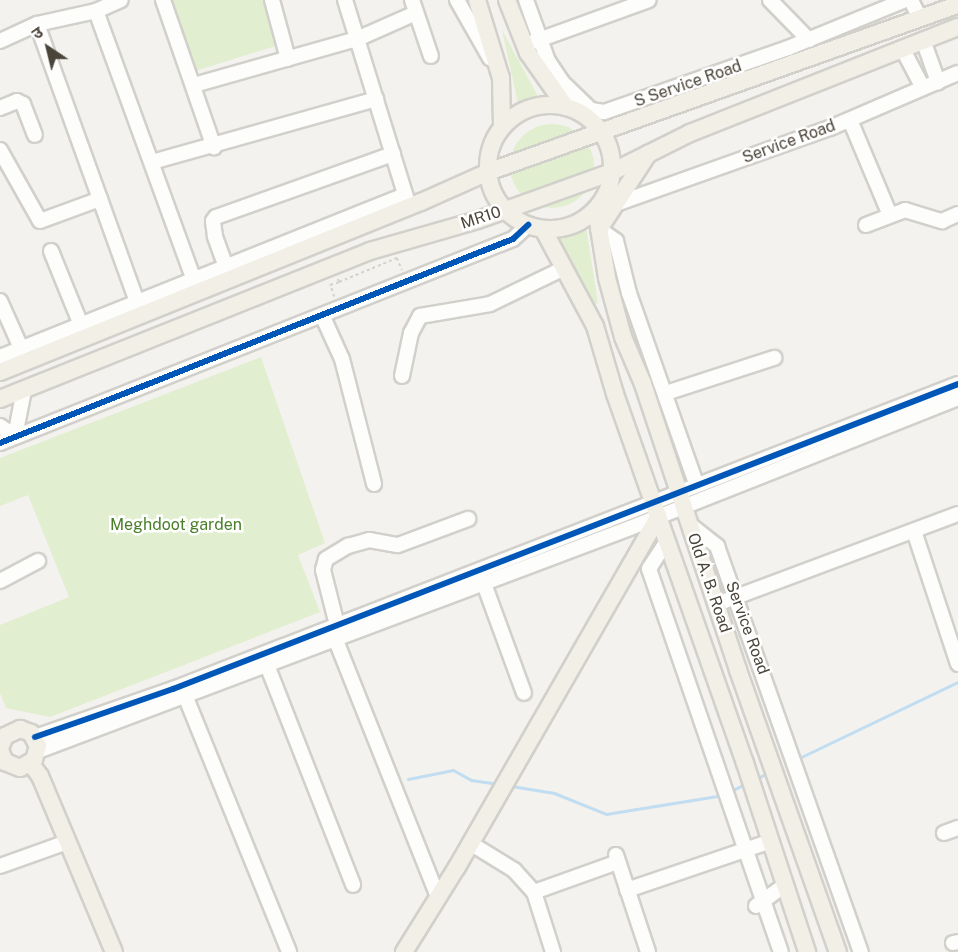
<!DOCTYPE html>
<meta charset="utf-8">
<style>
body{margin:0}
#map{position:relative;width:958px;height:952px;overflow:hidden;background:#f4f2ee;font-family:"Public Sans","Noto Sans Devanagari",sans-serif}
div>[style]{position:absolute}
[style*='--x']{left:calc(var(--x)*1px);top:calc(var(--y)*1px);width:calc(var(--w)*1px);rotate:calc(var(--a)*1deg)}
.green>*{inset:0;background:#e1eecf}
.round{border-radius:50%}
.stream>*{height:3px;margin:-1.5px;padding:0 1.5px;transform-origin:1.5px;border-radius:1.5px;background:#c0ddf1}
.path>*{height:1.5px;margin-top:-0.75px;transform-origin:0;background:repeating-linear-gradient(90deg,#d3d2cc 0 3px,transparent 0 6px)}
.roads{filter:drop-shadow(2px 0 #d2d0cb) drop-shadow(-2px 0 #d2d0cb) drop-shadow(0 2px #d2d0cb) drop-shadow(0 -2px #d2d0cb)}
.minor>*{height:14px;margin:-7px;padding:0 7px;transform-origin:7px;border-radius:7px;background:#fdfdfc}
.major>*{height:16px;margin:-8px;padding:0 8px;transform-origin:8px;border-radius:8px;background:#f2efe6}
.major>.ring{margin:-8px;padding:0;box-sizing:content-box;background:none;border:16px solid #f2efe6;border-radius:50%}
.cycleway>*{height:6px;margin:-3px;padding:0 3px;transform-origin:3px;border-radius:3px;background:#0057b8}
span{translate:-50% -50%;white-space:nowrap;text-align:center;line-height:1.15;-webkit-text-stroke:5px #fff;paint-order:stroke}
.street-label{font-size:16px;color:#4b4439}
.park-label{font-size:16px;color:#4a7f2a}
.north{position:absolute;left:18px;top:18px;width:60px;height:60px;-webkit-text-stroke:4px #fff;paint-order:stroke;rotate:325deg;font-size:16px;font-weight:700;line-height:24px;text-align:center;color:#4b4439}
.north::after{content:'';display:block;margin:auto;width:21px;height:27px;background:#4b4439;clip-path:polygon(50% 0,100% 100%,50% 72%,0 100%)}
</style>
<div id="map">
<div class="green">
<div style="clip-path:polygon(170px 0,264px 0,279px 45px,195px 71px)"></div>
<div style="clip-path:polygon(502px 30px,540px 100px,519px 108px)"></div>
<div class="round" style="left:510px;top:124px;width:84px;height:84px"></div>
<div style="clip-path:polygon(586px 226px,598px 303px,595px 304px,556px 235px)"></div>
<div style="clip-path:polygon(261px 357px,325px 543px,298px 555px,320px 612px,50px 717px,6px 708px,0 693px,0 625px,69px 597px,28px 495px,0 506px,0 458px)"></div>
</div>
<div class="stream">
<div style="--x:797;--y:759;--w:178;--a:-25.6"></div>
<div style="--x:408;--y:779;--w:46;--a:-11.3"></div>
<div style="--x:453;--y:770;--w:21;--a:29"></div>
<div style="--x:471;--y:780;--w:28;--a:8"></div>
<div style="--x:756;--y:779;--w:15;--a:-28"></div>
<div style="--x:511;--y:786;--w:44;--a:9.2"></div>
<div style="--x:554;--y:793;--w:56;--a:22"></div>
<div style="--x:606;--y:814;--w:119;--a:-9.2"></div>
<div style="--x:729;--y:792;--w:18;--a:-27"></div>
</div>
<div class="path">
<div style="--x:339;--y:282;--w:63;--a:-22.5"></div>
<div style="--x:397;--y:258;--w:13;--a:67"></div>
<div style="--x:334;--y:297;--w:13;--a:-108"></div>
<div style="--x:330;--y:285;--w:9;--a:-18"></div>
<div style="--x:339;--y:282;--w:4;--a:-117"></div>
</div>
<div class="roads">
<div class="minor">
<div style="--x:163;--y:0;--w:156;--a:70.9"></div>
<div style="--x:272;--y:0;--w:61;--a:74.8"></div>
<div style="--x:345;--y:0;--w:214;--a:72.8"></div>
<div style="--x:412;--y:0;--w:59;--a:71.3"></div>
<div style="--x:457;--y:0;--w:67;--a:60.4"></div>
<div style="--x:526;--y:0;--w:65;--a:70.2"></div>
<div style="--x:548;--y:61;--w:25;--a:56"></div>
<div style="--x:562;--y:82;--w:40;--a:44"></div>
<div style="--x:591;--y:110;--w:13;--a:9"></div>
<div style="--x:604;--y:112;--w:195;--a:-19.2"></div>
<div style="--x:788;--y:48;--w:126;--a:-22.3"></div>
<div style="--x:770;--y:0;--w:56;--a:45.7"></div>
<div style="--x:911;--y:0;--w:21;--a:65"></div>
<div style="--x:96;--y:11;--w:286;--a:70"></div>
<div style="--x:37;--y:24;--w:295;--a:70.2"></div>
<div style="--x:923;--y:40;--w:45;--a:70.3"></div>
<div style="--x:0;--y:41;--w:41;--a:-24.7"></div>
<div style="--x:37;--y:24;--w:60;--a:-12.4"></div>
<div style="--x:96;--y:11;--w:27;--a:-24"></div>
<div style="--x:533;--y:42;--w:123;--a:-19.9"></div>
<div style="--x:902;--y:48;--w:45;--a:62.3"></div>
<div style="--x:194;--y:85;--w:169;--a:-15.8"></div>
<div style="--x:357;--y:39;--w:64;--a:-23.8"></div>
<div style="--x:0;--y:108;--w:18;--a:-22"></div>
<div style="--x:17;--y:101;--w:7;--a:27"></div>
<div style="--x:23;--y:104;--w:33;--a:69"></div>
<div style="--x:850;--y:120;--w:103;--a:67.2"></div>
<div style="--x:0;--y:150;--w:81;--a:60.6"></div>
<div style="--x:40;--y:221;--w:64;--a:-20.1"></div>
<div style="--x:152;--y:162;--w:233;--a:-15.7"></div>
<div style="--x:616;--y:204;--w:227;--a:-19.6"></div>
<div style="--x:830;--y:128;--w:139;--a:-23.3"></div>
<div style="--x:866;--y:225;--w:42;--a:-21"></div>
<div style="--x:905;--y:210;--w:39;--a:17"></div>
<div style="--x:942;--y:221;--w:17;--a:-24"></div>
<div style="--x:599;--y:229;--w:21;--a:35"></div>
<div style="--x:616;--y:241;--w:54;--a:76"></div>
<div style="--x:629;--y:293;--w:201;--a:70.6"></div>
<div style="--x:51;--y:251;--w:80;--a:67.9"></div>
<div style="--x:226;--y:267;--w:33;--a:-110"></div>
<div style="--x:215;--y:236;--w:15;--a:-98"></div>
<div style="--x:213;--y:221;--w:5;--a:-53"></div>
<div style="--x:216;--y:217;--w:188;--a:-19.6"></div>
<div style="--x:0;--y:301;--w:51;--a:65.9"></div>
<div style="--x:322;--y:315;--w:48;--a:65.6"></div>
<div style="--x:342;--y:359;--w:129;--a:75.6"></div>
<div style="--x:0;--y:357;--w:436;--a:-21.8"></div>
<div style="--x:402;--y:376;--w:44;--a:-78.2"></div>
<div style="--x:411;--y:333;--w:19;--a:-62"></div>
<div style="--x:420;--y:316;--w:71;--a:-9.7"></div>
<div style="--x:490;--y:304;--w:82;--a:-25.9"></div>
<div style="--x:666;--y:393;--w:114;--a:-18"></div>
<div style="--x:0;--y:426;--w:18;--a:34"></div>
<div style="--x:15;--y:436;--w:47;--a:-78.9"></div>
<div style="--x:0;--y:443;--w:552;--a:-21.69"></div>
<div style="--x:513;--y:239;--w:21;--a:-43"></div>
<div style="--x:689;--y:524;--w:36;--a:38"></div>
<div style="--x:717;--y:546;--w:431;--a:70.5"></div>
<div style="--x:914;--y:531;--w:140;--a:71.7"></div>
<div style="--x:667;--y:541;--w:33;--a:123"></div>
<div style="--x:649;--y:569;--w:405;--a:71"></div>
<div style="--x:0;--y:581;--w:43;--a:-27.8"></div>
<div style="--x:483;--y:581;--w:119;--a:69.9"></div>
<div style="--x:717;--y:604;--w:257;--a:-20.5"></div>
<div style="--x:337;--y:625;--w:57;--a:-104.3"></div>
<div style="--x:323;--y:570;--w:11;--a:-75"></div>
<div style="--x:326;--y:559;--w:26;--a:-31"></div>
<div style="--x:348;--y:546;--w:22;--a:-16"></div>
<div style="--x:369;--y:540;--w:29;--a:10"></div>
<div style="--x:398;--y:545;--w:75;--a:-20.4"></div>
<div style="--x:335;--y:638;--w:279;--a:68.3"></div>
<div style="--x:267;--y:665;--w:236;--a:68.6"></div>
<div style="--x:182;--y:688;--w:285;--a:67.9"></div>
<div style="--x:35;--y:737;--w:146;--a:-19.2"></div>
<div style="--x:173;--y:689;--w:842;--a:-21.23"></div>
<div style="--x:38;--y:751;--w:633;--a:-20.64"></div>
<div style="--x:630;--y:528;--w:353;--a:-21.6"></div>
<div style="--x:944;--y:833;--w:15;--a:-20"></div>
<div style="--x:470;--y:843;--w:52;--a:31.5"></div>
<div style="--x:514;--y:870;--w:30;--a:48"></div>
<div style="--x:534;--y:892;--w:63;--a:72.4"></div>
<div style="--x:616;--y:855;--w:102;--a:71.7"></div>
<div style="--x:0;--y:866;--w:71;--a:-19.7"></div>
<div style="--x:627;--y:890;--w:152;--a:-18.8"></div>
<div style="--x:534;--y:892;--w:89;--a:-19.7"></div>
<div style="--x:756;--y:906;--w:36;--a:-36"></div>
<div style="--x:953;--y:943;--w:5;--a:-11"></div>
</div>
<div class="major">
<div style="--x:477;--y:0;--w:82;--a:72.9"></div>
<div style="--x:501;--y:78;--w:49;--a:88.8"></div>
<div style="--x:507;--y:0;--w:57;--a:68.4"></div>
<div style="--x:528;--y:53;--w:66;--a:54.9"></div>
<div class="ring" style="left:488px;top:105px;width:108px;height:108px"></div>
<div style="--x:596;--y:209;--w:70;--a:80.9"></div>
<div style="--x:607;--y:278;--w:61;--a:74.8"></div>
<div style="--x:623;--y:337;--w:51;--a:66.9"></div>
<div style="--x:643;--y:384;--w:301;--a:71.6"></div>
<div style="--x:738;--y:670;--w:299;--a:70.5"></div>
<div style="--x:543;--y:229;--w:110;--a:61.8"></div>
<div style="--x:595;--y:326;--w:71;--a:73.6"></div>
<div style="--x:615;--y:394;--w:391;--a:70.6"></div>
<div style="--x:745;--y:763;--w:199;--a:71.8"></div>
<div style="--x:599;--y:229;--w:90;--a:-56.8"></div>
<div style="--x:0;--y:372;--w:454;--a:-22"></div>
<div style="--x:421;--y:202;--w:73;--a:-24.1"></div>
<div style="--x:488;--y:172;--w:499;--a:-19.6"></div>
<div style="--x:0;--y:399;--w:399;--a:-21.8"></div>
<div style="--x:370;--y:251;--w:112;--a:-16"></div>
<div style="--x:478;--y:220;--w:142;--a:-19.7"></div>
<div style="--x:612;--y:172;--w:87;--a:-26.6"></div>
<div style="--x:690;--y:133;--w:288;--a:-21.6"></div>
<div style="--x:0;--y:748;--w:13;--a:-67"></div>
<div style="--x:5;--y:736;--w:17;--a:-25"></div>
<div style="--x:20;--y:729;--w:12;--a:20"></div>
<div style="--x:31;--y:733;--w:15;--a:62"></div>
<div style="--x:38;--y:746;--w:15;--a:106"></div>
<div style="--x:34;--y:760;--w:16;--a:150"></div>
<div style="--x:20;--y:768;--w:16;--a:-158"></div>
<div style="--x:5;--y:762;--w:13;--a:-113"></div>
<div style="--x:31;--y:764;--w:15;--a:53"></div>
<div style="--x:40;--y:776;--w:191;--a:67.2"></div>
<div style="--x:404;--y:952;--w:100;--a:-58.1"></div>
<div style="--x:457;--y:867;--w:404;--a:-60.1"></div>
</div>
</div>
<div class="cycleway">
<div style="--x:0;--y:443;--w:552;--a:-21.69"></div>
<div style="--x:513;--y:239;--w:21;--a:-43"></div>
<div style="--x:35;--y:737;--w:146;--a:-19.2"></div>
<div style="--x:173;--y:689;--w:842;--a:-21.23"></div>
</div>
<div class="street-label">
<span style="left:688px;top:84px;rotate:-19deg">S Service Road</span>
<span style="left:789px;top:142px;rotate:-20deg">Service Road</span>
<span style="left:481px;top:218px;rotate:-18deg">MR10</span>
<span style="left:709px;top:583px;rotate:71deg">Old A. B. Road</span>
<span style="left:747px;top:628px;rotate:70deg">Service Road</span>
</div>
<div class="park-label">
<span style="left:176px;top:525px">Meghdoot garden</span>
</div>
<div class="north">उ</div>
</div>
